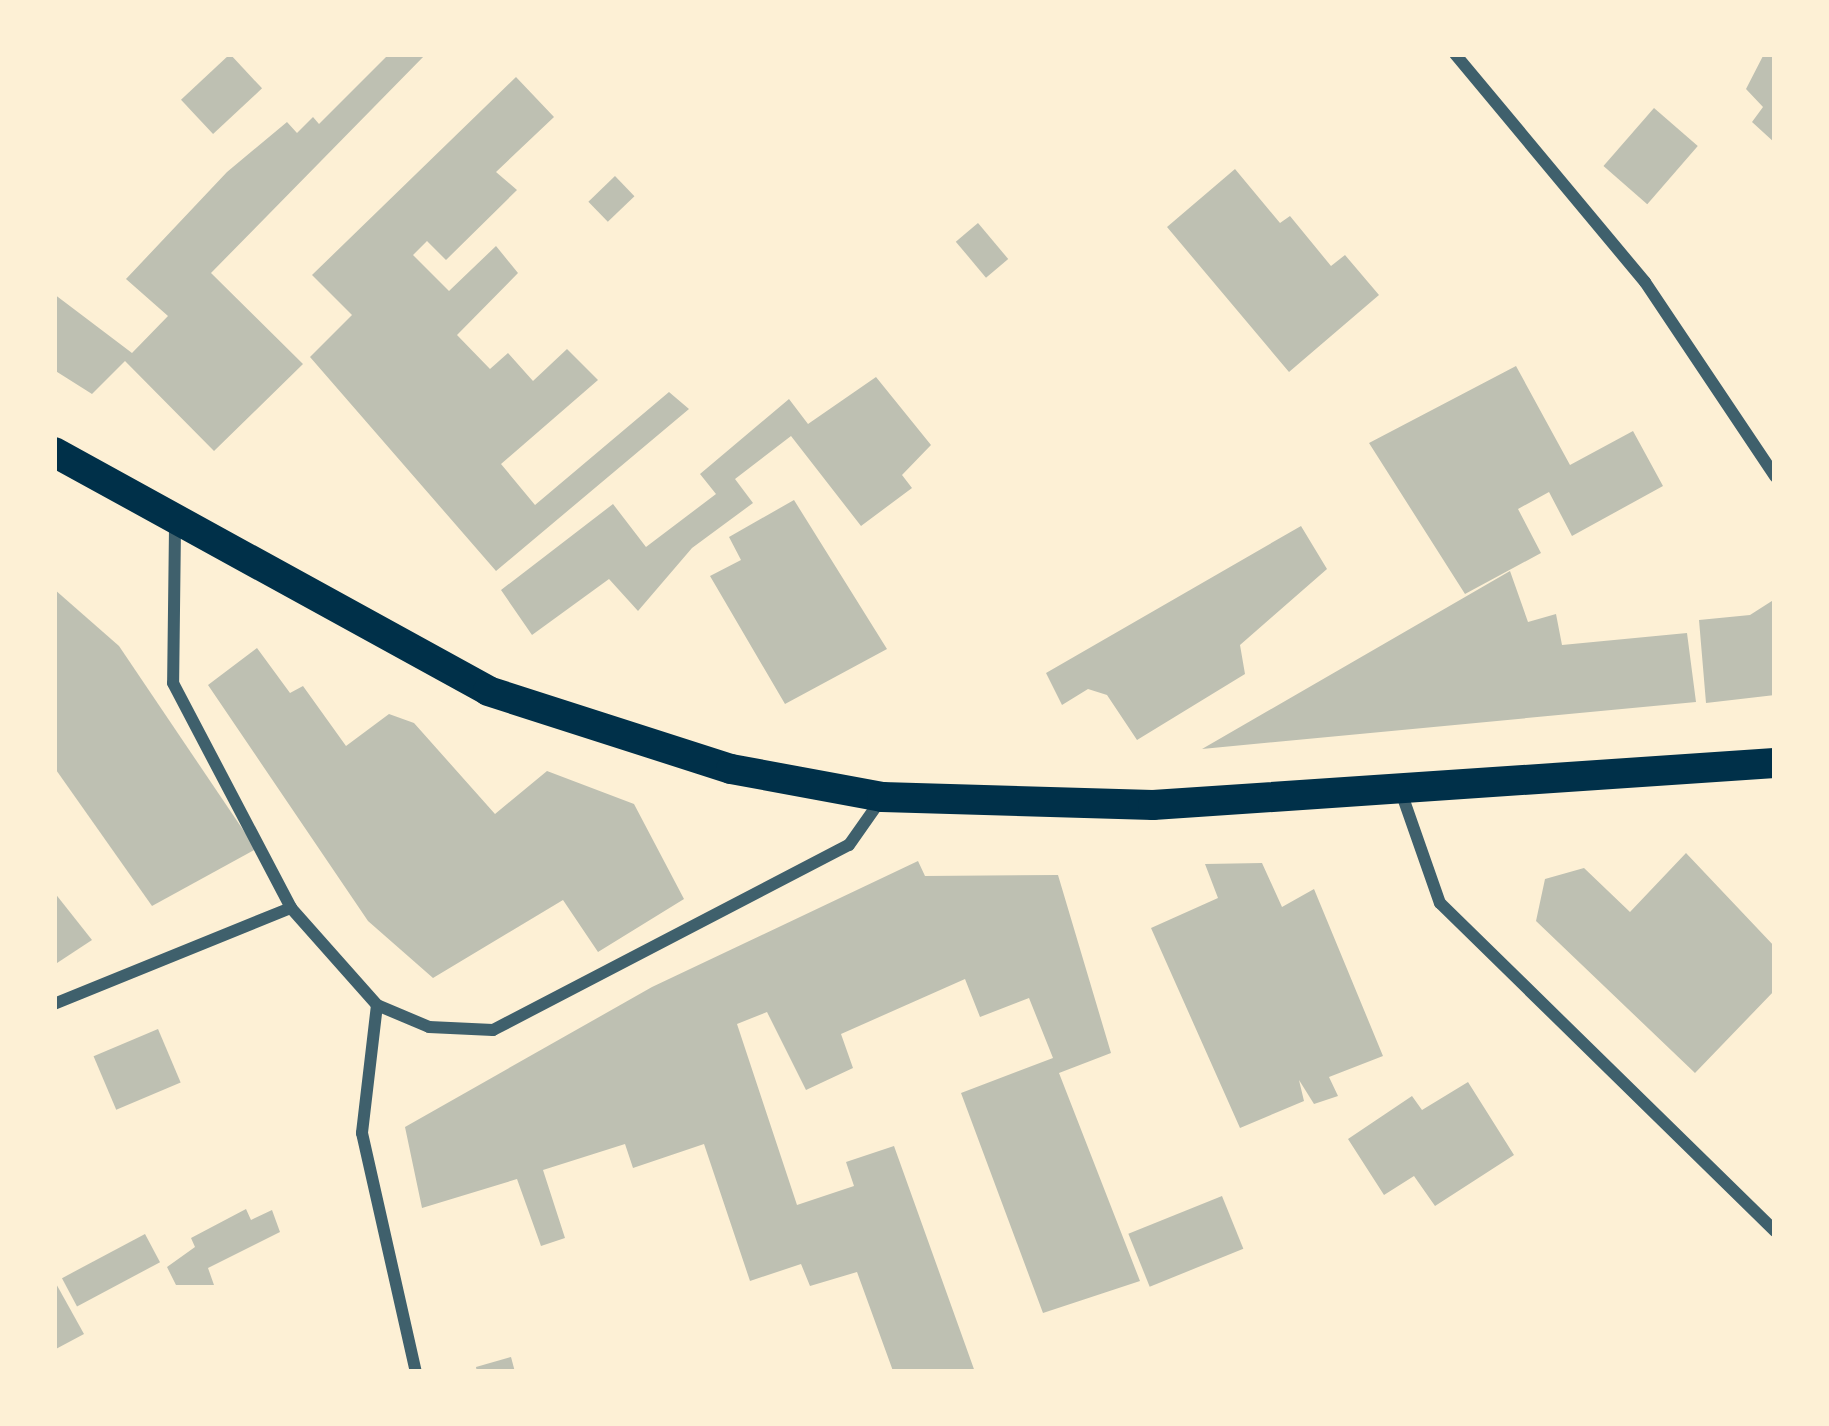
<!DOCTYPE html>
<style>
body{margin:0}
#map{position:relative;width:1829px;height:1426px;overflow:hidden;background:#fdf0d5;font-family:"Noto Sans",sans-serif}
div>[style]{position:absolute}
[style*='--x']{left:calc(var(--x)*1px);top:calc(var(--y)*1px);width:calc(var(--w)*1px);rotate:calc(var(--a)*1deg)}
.building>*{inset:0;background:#bec0b2;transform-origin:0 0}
.minor>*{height:12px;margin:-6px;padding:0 6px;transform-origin:6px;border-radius:6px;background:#3f606c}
.primary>*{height:30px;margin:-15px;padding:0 15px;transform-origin:15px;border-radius:15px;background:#003049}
span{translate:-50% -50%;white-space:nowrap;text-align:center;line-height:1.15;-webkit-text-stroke:9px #fdf0d5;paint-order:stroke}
.frame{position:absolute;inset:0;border:57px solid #fdf0d5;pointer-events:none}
</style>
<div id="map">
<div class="building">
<div style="left:230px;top:54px;width:47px;height:67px;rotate:47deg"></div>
<div style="clip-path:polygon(389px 54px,426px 54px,211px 273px,303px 364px,214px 451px,125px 361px,92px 394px,54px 370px,54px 294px,132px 353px,168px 316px,126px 279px,227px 172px,287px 122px,297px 133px,313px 117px,319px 124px)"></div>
<div style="clip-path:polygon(1764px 54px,1775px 54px,1775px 143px,1752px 122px,1763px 107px,1746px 89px)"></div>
<div style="clip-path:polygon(516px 77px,554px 117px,496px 172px,517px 190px,446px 260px,427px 241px,413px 255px,449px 291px,496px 246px,518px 273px,457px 335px,490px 369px,508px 353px,533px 381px,567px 349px,598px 380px,501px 464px,535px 505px,669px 392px,689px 409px,496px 571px,310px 357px,352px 315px,312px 275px)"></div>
<div style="left:1654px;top:108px;width:58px;height:77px;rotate:41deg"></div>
<div style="clip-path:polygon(1235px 169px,1280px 223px,1290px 216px,1331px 266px,1345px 255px,1379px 295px,1289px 372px,1167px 227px)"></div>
<div style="left:615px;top:176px;width:28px;height:37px;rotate:46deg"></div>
<div style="left:978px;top:223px;width:47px;height:29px;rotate:50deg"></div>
<div style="clip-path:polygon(1516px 366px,1570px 465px,1633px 431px,1663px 486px,1572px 536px,1549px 492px,1518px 509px,1541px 553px,1465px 594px,1369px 443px)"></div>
<div style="clip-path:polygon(876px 377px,931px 445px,902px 475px,912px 488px,861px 526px,791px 436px,735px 479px,753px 503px,692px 548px,638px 611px,609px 579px,532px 635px,501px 590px,613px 504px,646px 547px,716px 494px,700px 474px,789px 399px,808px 424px)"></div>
<div style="clip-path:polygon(794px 500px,887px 649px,785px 704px,710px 576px,741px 560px,729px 537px)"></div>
<div style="clip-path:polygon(1301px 526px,1327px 569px,1240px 645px,1245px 674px,1137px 740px,1107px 695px,1088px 689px,1062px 705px,1046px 673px)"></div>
<div style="clip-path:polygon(1510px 571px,1528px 622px,1556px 614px,1562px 645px,1687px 633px,1696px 702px,1202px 749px)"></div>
<div style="clip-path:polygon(54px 589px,119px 646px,256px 849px,152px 906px,54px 767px)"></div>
<div style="clip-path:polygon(1775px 599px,1775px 695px,1706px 703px,1699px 620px,1750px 615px)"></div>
<div style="clip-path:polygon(257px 648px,290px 693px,303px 686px,346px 746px,389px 714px,414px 723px,495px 814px,547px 771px,634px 804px,684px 899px,598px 952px,563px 900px,433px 978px,368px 921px,208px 685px)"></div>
<div style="clip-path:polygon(1686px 853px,1775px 947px,1775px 990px,1695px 1073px,1536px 921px,1545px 879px,1584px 868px,1630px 912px)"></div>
<div style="clip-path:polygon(918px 861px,925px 876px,1058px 875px,1111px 1053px,1059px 1073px,1140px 1281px,1043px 1313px,961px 1093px,1053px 1058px,1029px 998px,980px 1017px,965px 979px,841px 1034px,853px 1068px,806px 1090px,767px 1012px,737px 1024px,797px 1205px,854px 1186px,846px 1162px,894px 1146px,975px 1372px,893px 1371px,857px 1272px,810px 1286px,801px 1264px,750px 1281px,704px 1144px,633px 1168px,625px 1144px,543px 1170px,565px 1238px,541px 1246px,517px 1179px,422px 1208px,405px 1127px,652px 987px)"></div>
<div style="clip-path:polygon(1262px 863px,1282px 907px,1314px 889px,1383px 1056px,1329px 1077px,1338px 1096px,1314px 1104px,1299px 1080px,1304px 1101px,1240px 1128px,1151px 928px,1218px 898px,1205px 864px)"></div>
<div style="clip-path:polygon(54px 892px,92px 940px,54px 965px)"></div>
<div style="left:158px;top:1029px;width:58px;height:70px;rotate:67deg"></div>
<div style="clip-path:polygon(1468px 1082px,1514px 1155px,1435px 1206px,1414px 1176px,1384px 1195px,1348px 1139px,1412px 1096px,1422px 1110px)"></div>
<div style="left:1222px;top:1196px;width:57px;height:101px;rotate:68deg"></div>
<div style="clip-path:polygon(246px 1209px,251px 1220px,272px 1210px,280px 1232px,208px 1268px,214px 1285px,176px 1285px,167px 1267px,195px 1247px,191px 1238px)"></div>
<div style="left:145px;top:1234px;width:32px;height:94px;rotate:62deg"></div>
<div style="clip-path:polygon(54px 1280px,84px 1334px,54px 1350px)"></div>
<div style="clip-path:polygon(511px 1357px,515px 1372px,477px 1372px,476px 1367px)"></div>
</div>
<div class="minor">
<div style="--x:1455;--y:54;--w:297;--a:50.2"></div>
<div style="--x:1645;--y:282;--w:234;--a:56.2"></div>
<div style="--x:175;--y:528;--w:155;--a:90.7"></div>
<div style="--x:173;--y:683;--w:254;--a:62.3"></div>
<div style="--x:1400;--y:789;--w:121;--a:70.7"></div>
<div style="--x:1440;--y:903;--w:469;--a:44.4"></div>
<div style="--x:54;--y:1004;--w:256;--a:-22.1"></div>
<div style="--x:291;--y:908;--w:130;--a:48.4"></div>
<div style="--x:377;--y:1005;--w:56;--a:22.9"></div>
<div style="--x:429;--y:1027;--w:64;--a:2.7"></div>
<div style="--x:493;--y:1030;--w:401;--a:-27.5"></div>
<div style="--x:849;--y:845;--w:57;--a:-54.9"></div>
<div style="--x:377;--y:1005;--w:129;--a:96.7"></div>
<div style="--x:362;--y:1133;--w:245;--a:77.3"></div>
</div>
<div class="primary">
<div style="--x:54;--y:452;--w:495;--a:28.8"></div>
<div style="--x:488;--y:691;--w:255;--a:17.8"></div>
<div style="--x:731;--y:769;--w:154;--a:10.5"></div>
<div style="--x:882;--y:797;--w:271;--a:1.7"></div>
<div style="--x:1153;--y:805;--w:623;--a:-3.86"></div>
</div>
<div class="frame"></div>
</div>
